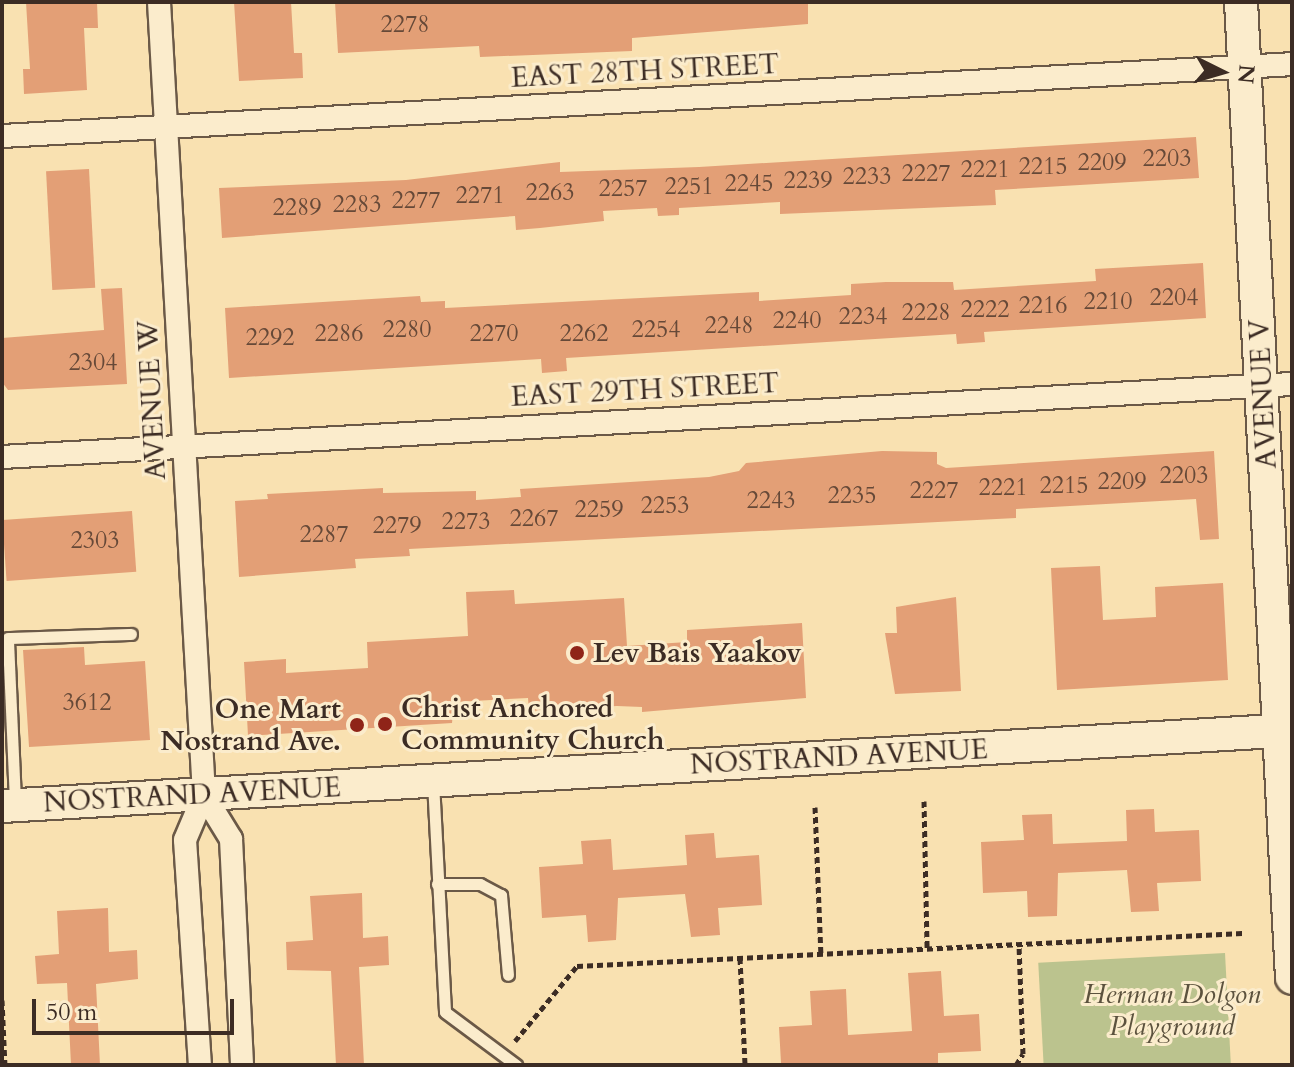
<!DOCTYPE html>
<style>
body{margin:0}
#map{position:relative;width:1294px;height:1067px;overflow:hidden;background:#f9e1b1;font-family:Cardo,serif}
div>[style]{position:absolute}
[style*='--x']{left:calc(var(--x)*1px);top:calc(var(--y)*1px);width:calc(var(--w)*1px);rotate:calc(var(--a)*1deg)}
.green>*{inset:0;background:#bbc38e;transform-origin:0 0}
.building>*{inset:0;background:#e39f76;transform-origin:0 0}
.path>*{height:5px;margin-top:-2.5px;transform-origin:0;background:repeating-linear-gradient(90deg,#3c2c24 0 6px,transparent 0 10px)}
.roads{filter:drop-shadow(2px 0 #6b5947) drop-shadow(-2px 0 #6b5947) drop-shadow(0 2px #6b5947) drop-shadow(0 -2px #6b5947)}
.lane>*{height:11px;margin:-5.5px;padding:0 5.5px;transform-origin:5.5px;border-radius:5.5px;background:#fbeccc}
.street>*{height:22px;margin:-11px;padding:0 11px;transform-origin:11px;border-radius:11px;background:#fbeccc}
.secondary>*{height:32px;margin:-16px;padding:0 16px;transform-origin:16px;border-radius:16px;background:#fbeccc}
.dots>*{width:22px;height:22px;translate:-50% -50%;box-sizing:border-box;border:4px solid #fbeccc;border-radius:50%}
span{translate:-50% -50%;white-space:nowrap;text-align:center;line-height:1.15;-webkit-text-stroke:6px #fbeccc;paint-order:stroke}
.number-label{font-size:24px;color:#664938}
.number-label span{-webkit-text-stroke-width:0}
.street-label{font-size:28px;color:#3c2c24}
.poi-label{font-size:28px;color:#3c2c24;font-weight:700}
.left{translate:0 -50%;text-align:left}
.right{translate:-100% -50%;text-align:right}
.park-label{font-size:28px;color:#5c523e;font-style:italic}
.frame{position:absolute;inset:0;border:4px solid #3c2c24;pointer-events:none}
.north{position:absolute;left:1182px;top:32px;width:80px;height:80px;-webkit-text-stroke:6px #fbeccc;paint-order:stroke;rotate:95deg;font-size:22px;font-weight:700;line-height:32px;text-align:center;color:#3c2c24}
.north::after{content:'';display:block;margin:auto;width:28px;height:36px;background:#3c2c24;clip-path:polygon(50% 0,100% 100%,50% 72%,0 100%)}
.scale{position:absolute;left:32px;top:999px;width:202px;height:36px;box-sizing:border-box;border:4px solid #3c2c24;border-top:0;padding-left:10px;font-size:24px;line-height:28px;white-space:nowrap;color:#3c2c24;-webkit-text-stroke:6px #fbeccc;paint-order:stroke}
</style>
<div id="map">
<div class="green">
<div style="left:1225px;top:953px;width:112px;height:187px;rotate:87deg"></div>
</div>
<div class="building">
<div style="clip-path:polygon(26px 2px,97px 2px,98px 28px,84px 28px,87px 90px,24px 94px,23px 69px,30px 69px)"></div>
<div style="clip-path:polygon(234px 2px,291px 2px,294px 53px,302px 53px,303px 78px,239px 81px)"></div>
<div style="clip-path:polygon(335px 2px,808px 2px,808px 24px,632px 38px,632px 51px,480px 57px,479px 46px,338px 53px)"></div>
<div style="clip-path:polygon(1196px 137px,1199px 178px,995px 190px,996px 205px,780px 214px,780px 202px,679px 208px,679px 215px,658px 216px,657px 208px,603px 211px,604px 221px,540px 228px,516px 230px,515px 216px,222px 238px,219px 188px,406px 180px,560px 162px,560px 172px,699px 167px)"></div>
<div style="left:89px;top:169px;width:119px;height:43px;rotate:87deg"></div>
<div style="clip-path:polygon(1203px 263px,1206px 318px,984px 332px,985px 342px,957px 344px,956px 334px,566px 358px,567px 371px,542px 373px,541px 359px,229px 378px,225px 308px,420px 296px,421px 302px,445px 301px,445px 308px,759px 292px,759px 301px,851px 295px,851px 284px,886px 282px,953px 282px,954px 290px,1096px 281px,1095px 269px)"></div>
<div style="clip-path:polygon(122px 288px,127px 384px,8px 390px,2px 382px,2px 338px,104px 330px,101px 289px)"></div>
<div style="clip-path:polygon(882px 451px,937px 452px,937px 464px,946px 468px,1214px 451px,1219px 539px,1200px 540px,1196px 499px,1016px 509px,1016px 518px,409px 549px,410px 556px,355px 559px,356px 568px,239px 577px,235px 501px,268px 499px,267px 494px,383px 488px,383px 493px,476px 491px,476px 500px,521px 497px,520px 489px,709px 477px,739px 471px,746px 463px)"></div>
<div style="left:132px;top:511px;width:61px;height:130px;rotate:86deg"></div>
<div style="clip-path:polygon(1100px 566px,1103px 620px,1156px 617px,1155px 587px,1223px 583px,1228px 680px,1057px 690px,1051px 568px)"></div>
<div style="clip-path:polygon(514px 590px,515px 604px,624px 598px,627px 646px,687px 642px,687px 630px,802px 623px,806px 698px,642px 712px,642px 707px,617px 706px,529px 711px,528px 698px,454px 702px,452px 723px,248px 736px,244px 662px,286px 659px,286px 673px,368px 668px,367px 642px,468px 636px,466px 592px)"></div>
<div style="clip-path:polygon(956px 597px,961px 691px,895px 694px,885px 633px,897px 633px,896px 607px)"></div>
<div style="clip-path:polygon(84px 647px,85px 665px,145px 661px,150px 740px,29px 747px,23px 650px)"></div>
<div style="clip-path:polygon(1154px 809px,1155px 832px,1199px 830px,1201px 881px,1157px 883px,1159px 911px,1131px 912px,1127px 870px,1058px 873px,1057px 916px,1028px 917px,1027px 891px,983px 893px,981px 842px,1024px 840px,1022px 815px,1052px 814px,1053px 844px,1127px 841px,1126px 810px)"></div>
<div style="clip-path:polygon(714px 833px,716px 858px,759px 855px,762px 905px,718px 908px,720px 935px,691px 937px,685px 894px,618px 898px,616px 940px,588px 942px,586px 915px,542px 918px,539px 867px,583px 864px,581px 841px,611px 839px,613px 870px,687px 865px,685px 835px)"></div>
<div style="clip-path:polygon(362px 893px,363px 938px,388px 936px,389px 965px,359px 967px,364px 1065px,336px 1065px,331px 971px,287px 970px,286px 942px,313px 940px,310px 896px)"></div>
<div style="clip-path:polygon(108px 908px,109px 952px,137px 950px,138px 979px,96px 984px,100px 1065px,71px 1065px,67px 983px,37px 984px,35px 956px,59px 954px,57px 911px)"></div>
<div style="clip-path:polygon(941px 971px,944px 1016px,979px 1014px,981px 1051px,938px 1053px,938px 1065px,781px 1063px,779px 1027px,812px 1025px,810px 991px,846px 989px,848px 1035px,912px 1031px,908px 973px)"></div>
</div>
<div class="path">
<div style="--x:924;--y:801;--w:148;--a:88.8"></div>
<div style="--x:815;--y:807;--w:147;--a:87.7"></div>
<div style="--x:740;--y:958;--w:107;--a:87.3"></div>
<div style="--x:2;--y:1000;--w:65;--a:87.4"></div>
<div style="--x:515;--y:1041;--w:97;--a:-50.4"></div>
<div style="--x:577;--y:966;--w:666;--a:-2.84"></div>
<div style="--x:1016;--y:1065;--w:13;--a:-58"></div>
<div style="--x:1023;--y:1054;--w:110;--a:-92.1"></div>
</div>
<div class="roads">
<div class="lane">
<div style="--x:433;--y:782;--w:230;--a:87"></div>
<div style="--x:445;--y:1012;--w:89;--a:36.7"></div>
<div style="--x:15;--y:801;--w:163;--a:-92.5"></div>
<div style="--x:8;--y:638;--w:123;--a:-1.9"></div>
<div style="--x:437;--y:884;--w:43;--a:0"></div>
<div style="--x:480;--y:884;--w:24;--a:28"></div>
<div style="--x:501;--y:895;--w:80;--a:85"></div>
</div>
<div class="street">
<div style="--x:159;--y:2;--w:794;--a:86.75"></div>
<div style="--x:204;--y:795;--w:49;--a:112.9"></div>
<div style="--x:185;--y:840;--w:225;--a:86.2"></div>
<div style="--x:2;--y:136;--w:1292;--a:-3.19"></div>
<div style="--x:2;--y:457;--w:1292;--a:-3.24"></div>
<div style="--x:204;--y:795;--w:52;--a:58.5"></div>
<div style="--x:231;--y:839;--w:226;--a:87.2"></div>
</div>
<div class="secondary">
<div style="--x:1241;--y:2;--w:977;--a:87.01"></div>
<div style="--x:2;--y:806;--w:1292;--a:-3.37"></div>
</div>
</div>
<div class="dots">
<div style="left:577px;top:653px;background:#8f2418"></div>
<div style="left:385px;top:724px;background:#8f2418"></div>
<div style="left:357px;top:725px;background:#8f2418"></div>
</div>
<div class="number-label">
<span style="left:405px;top:25px">2278</span>
<span style="left:1167px;top:159px">2203</span>
<span style="left:1102px;top:163px">2209</span>
<span style="left:1043px;top:167px">2215</span>
<span style="left:985px;top:170px">2221</span>
<span style="left:926px;top:174px">2227</span>
<span style="left:867px;top:177px">2233</span>
<span style="left:808px;top:181px">2239</span>
<span style="left:749px;top:184px">2245</span>
<span style="left:689px;top:187px">2251</span>
<span style="left:623px;top:189px">2257</span>
<span style="left:550px;top:193px">2263</span>
<span style="left:480px;top:196px">2271</span>
<span style="left:416px;top:201px">2277</span>
<span style="left:357px;top:205px">2283</span>
<span style="left:297px;top:208px">2289</span>
<span style="left:1174px;top:298px">2204</span>
<span style="left:1108px;top:302px">2210</span>
<span style="left:1043px;top:306px">2216</span>
<span style="left:985px;top:310px">2222</span>
<span style="left:926px;top:313px">2228</span>
<span style="left:863px;top:317px">2234</span>
<span style="left:797px;top:321px">2240</span>
<span style="left:729px;top:326px">2248</span>
<span style="left:407px;top:330px">2280</span>
<span style="left:656px;top:330px">2254</span>
<span style="left:339px;top:334px">2286</span>
<span style="left:494px;top:334px">2270</span>
<span style="left:584px;top:334px">2262</span>
<span style="left:270px;top:338px">2292</span>
<span style="left:93px;top:363px">2304</span>
<span style="left:1184px;top:476px">2203</span>
<span style="left:1122px;top:482px">2209</span>
<span style="left:1064px;top:486px">2215</span>
<span style="left:1003px;top:488px">2221</span>
<span style="left:934px;top:491px">2227</span>
<span style="left:852px;top:496px">2235</span>
<span style="left:771px;top:501px">2243</span>
<span style="left:665px;top:506px">2253</span>
<span style="left:599px;top:510px">2259</span>
<span style="left:534px;top:519px">2267</span>
<span style="left:466px;top:522px">2273</span>
<span style="left:397px;top:526px">2279</span>
<span style="left:324px;top:535px">2287</span>
<span style="left:95px;top:541px">2303</span>
<span style="left:87px;top:703px">3612</span>
</div>
<div class="street-label">
<span style="left:645px;top:71px;rotate:-3deg">EAST 28TH STREET</span>
<span style="left:645px;top:390px;rotate:-3deg">EAST 29TH STREET</span>
<span style="left:1263px;top:394px;rotate:-93deg">AVENUE V</span>
<span style="left:152px;top:400px;rotate:-93deg">AVENUE W</span>
<span style="left:839px;top:757px;rotate:-3deg">NOSTRAND AVENUE</span>
<span style="left:192px;top:795px;rotate:-3deg">NOSTRAND AVENUE</span>
</div>
<div class="poi-label">
<span class="left" style="left:593px;top:653px">Lev Bais Yaakov</span>
<span class="left" style="left:401px;top:724px">Christ Anchored<br>Community Church</span>
<span class="right" style="left:341px;top:725px">One Mart<br>Nostrand Ave.</span>
</div>
<div class="park-label">
<span style="left:1172px;top:1010px">Herman Dolgon<br>Playground</span>
</div>
<div class="frame"></div>
<div class="north">N</div>
<div class="scale">50 m</div>
</div>
